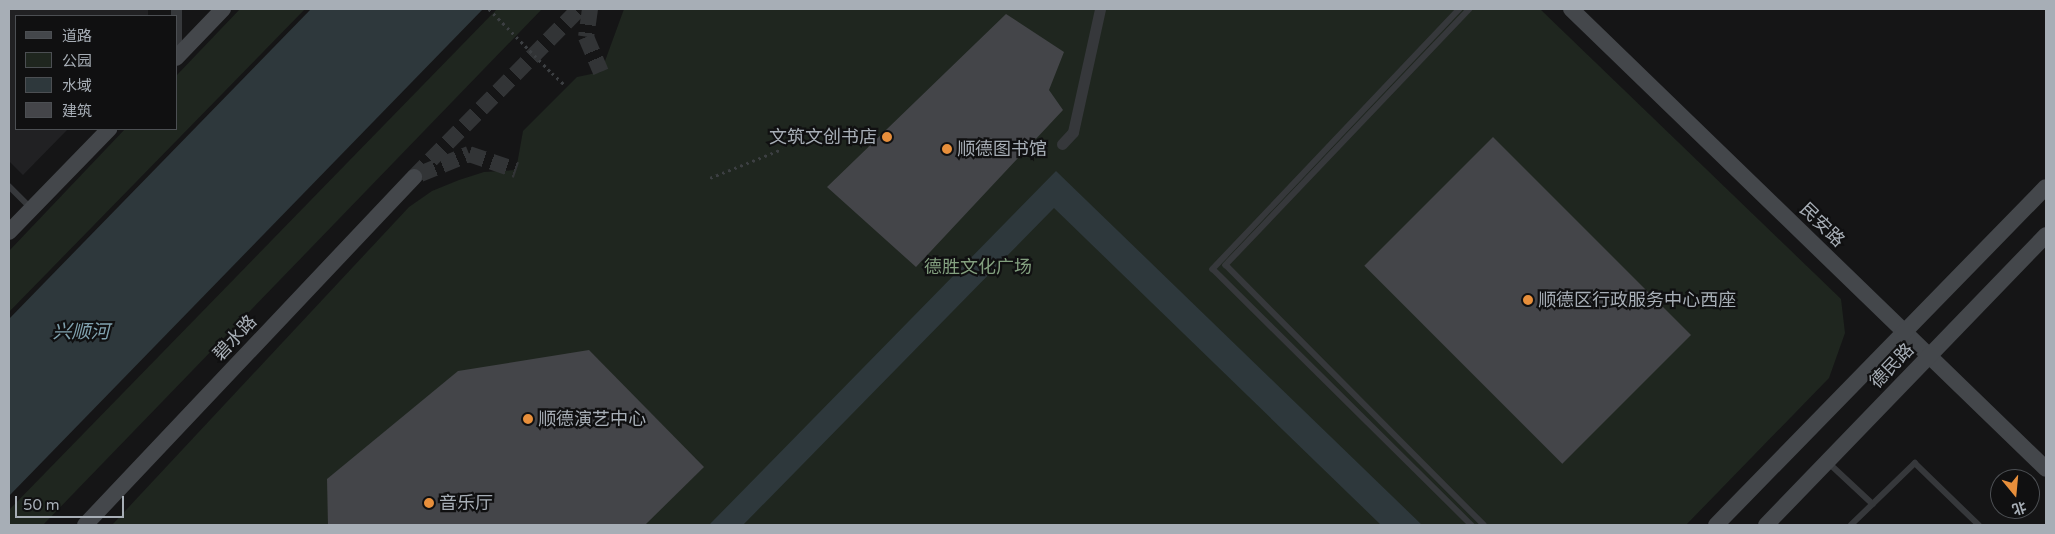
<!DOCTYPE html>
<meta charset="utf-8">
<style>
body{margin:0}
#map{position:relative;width:2055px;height:534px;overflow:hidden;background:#151516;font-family:"Varela Round","Noto Sans SC",sans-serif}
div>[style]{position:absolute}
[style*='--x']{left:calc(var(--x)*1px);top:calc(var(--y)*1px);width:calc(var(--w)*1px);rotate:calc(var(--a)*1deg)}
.built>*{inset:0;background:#212123}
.green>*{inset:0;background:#1f261f}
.water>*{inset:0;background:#2e383c}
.building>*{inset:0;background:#444549;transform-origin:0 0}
.secondary-tunnel>*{height:16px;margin-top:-8px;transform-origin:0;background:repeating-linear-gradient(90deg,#323436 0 16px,transparent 0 24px)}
.path>*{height:2.5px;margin-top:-1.25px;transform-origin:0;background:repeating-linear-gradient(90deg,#3c3f42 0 2.5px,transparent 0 6.5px)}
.lane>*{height:5.5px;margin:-2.75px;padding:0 2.75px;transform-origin:2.75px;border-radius:2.75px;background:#36383b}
.street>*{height:11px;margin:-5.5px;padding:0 5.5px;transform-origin:5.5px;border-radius:5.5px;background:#36383b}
.secondary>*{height:16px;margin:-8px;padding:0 8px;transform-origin:8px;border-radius:8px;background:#44474b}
.path-bridge>*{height:2.5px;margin-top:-1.25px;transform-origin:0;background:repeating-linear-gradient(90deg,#3c3f42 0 2.5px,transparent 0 6.5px)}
.dots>*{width:14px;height:14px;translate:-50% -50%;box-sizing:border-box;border:2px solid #101011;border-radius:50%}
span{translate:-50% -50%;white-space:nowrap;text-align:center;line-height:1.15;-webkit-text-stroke:4.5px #101011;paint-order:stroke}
.poi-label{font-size:18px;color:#a7aeb6}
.right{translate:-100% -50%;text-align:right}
.left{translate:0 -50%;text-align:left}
.street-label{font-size:18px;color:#a7aeb6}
.park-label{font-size:18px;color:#83a07f}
.water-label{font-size:19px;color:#80a2af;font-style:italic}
.frame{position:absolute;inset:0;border:10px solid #a7aeb6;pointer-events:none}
.legend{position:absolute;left:15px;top:15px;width:162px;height:115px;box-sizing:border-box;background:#101011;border:1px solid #4c4f53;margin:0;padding:6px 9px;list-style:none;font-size:15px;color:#a7aeb6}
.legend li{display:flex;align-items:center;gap:10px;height:25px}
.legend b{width:25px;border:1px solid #4c4f53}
.north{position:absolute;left:1990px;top:469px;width:50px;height:50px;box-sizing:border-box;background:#101011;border:1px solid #4c4f53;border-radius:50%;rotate:163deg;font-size:14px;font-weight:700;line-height:20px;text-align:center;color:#a7aeb6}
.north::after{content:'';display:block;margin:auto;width:18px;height:22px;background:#e88f3b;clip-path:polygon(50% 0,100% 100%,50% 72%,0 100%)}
.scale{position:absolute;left:15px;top:496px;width:109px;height:22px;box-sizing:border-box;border:2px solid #a7aeb6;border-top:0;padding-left:6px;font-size:15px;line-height:18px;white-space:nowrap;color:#a7aeb6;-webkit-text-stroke:4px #101011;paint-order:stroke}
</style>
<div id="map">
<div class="built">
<div style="clip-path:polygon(9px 9px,148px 9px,148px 16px,16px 16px,16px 129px,68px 129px,23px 175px,9px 161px)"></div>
</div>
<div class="green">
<div style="clip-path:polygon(240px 9px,305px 9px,9px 312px,9px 251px,125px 129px,176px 129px,176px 76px)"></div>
<div style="clip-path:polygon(497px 9px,542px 9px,43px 525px,9px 525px,9px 510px)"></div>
<div style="clip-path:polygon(624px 9px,1540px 9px,1841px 299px,1845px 333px,1829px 378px,1686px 525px,112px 525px,409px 207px,432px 191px,459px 180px,484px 172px,516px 170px,523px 131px,577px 77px,601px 72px)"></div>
</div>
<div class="water">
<div style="clip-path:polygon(311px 9px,483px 9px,9px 496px,9px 319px)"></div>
<div style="clip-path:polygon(1056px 171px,1422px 525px,1381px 525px,1054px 208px,743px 525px,709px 525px)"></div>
</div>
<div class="building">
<div style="clip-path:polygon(1006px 14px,1064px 52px,1049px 90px,1063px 110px,916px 267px,827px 187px)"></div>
<div style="left:1493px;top:137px;width:280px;height:182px;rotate:45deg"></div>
<div style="clip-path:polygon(589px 350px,704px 467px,645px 525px,328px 525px,327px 479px,458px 371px)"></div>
</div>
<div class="secondary-tunnel">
<div style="--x:590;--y:9;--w:28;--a:98"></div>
<div style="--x:586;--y:37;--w:38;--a:67"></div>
<div style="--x:420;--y:174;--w:53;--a:-22.2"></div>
<div style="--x:469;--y:154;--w:50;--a:18.8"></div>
<div style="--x:414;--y:177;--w:235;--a:-45.5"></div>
</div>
<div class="path">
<div style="--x:552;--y:73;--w:19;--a:43"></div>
<div style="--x:710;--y:178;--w:78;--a:-21.9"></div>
</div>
<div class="lane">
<div style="--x:1460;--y:9;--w:359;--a:133.5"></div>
<div style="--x:1213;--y:269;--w:364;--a:44.7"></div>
<div style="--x:1470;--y:9;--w:354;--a:133.6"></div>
<div style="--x:1226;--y:265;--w:366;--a:45.2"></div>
<div style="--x:9;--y:186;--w:30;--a:45"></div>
<div style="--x:1829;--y:463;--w:60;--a:43"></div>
<div style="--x:1851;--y:525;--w:89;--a:-44.1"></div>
<div style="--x:1915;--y:463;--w:89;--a:44.1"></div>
</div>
<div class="street">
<div style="--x:176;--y:46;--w:37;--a:-90"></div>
<div style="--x:1062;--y:144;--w:16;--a:-47"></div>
<div style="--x:1073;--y:132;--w:126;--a:-77.6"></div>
</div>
<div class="secondary">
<div style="--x:1571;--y:9;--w:661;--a:44.08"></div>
<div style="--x:176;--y:58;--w:68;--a:-46.2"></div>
<div style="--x:9;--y:232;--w:144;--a:-45.8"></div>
<div style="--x:85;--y:525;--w:479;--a:-46.6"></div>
<div style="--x:1716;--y:525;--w:472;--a:-45.7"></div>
<div style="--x:1766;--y:525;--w:403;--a:-46"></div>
</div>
<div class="path-bridge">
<div style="--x:489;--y:9;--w:90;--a:45.5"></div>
</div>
<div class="dots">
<div style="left:887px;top:137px;background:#e88f3b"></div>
<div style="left:947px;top:149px;background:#e88f3b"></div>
<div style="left:1528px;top:300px;background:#e88f3b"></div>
<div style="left:528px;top:419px;background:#e88f3b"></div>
<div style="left:429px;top:503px;background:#e88f3b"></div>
</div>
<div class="poi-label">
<span class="right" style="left:877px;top:137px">文筑文创书店</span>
<span class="left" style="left:957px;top:149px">顺德图书馆</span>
<span class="left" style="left:1538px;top:300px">顺德区行政服务中心西座</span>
<span class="left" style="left:538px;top:419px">顺德演艺中心</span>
<span class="left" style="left:439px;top:503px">音乐厅</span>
</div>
<div class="street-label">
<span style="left:1822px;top:225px;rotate:44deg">民安路</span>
<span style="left:235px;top:338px;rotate:-47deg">碧水路</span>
<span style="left:1892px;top:366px;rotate:-46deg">德民路</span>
</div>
<div class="park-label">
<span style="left:978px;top:267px">德胜文化广场</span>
</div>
<div class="water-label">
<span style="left:81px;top:333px">兴顺河</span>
</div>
<div class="frame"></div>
<ul class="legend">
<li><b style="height:6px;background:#44474b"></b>道路</li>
<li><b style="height:14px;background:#1f261f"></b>公园</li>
<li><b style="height:14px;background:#2e383c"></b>水域</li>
<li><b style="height:14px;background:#444549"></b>建筑</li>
</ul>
<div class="north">北</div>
<div class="scale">50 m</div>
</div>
